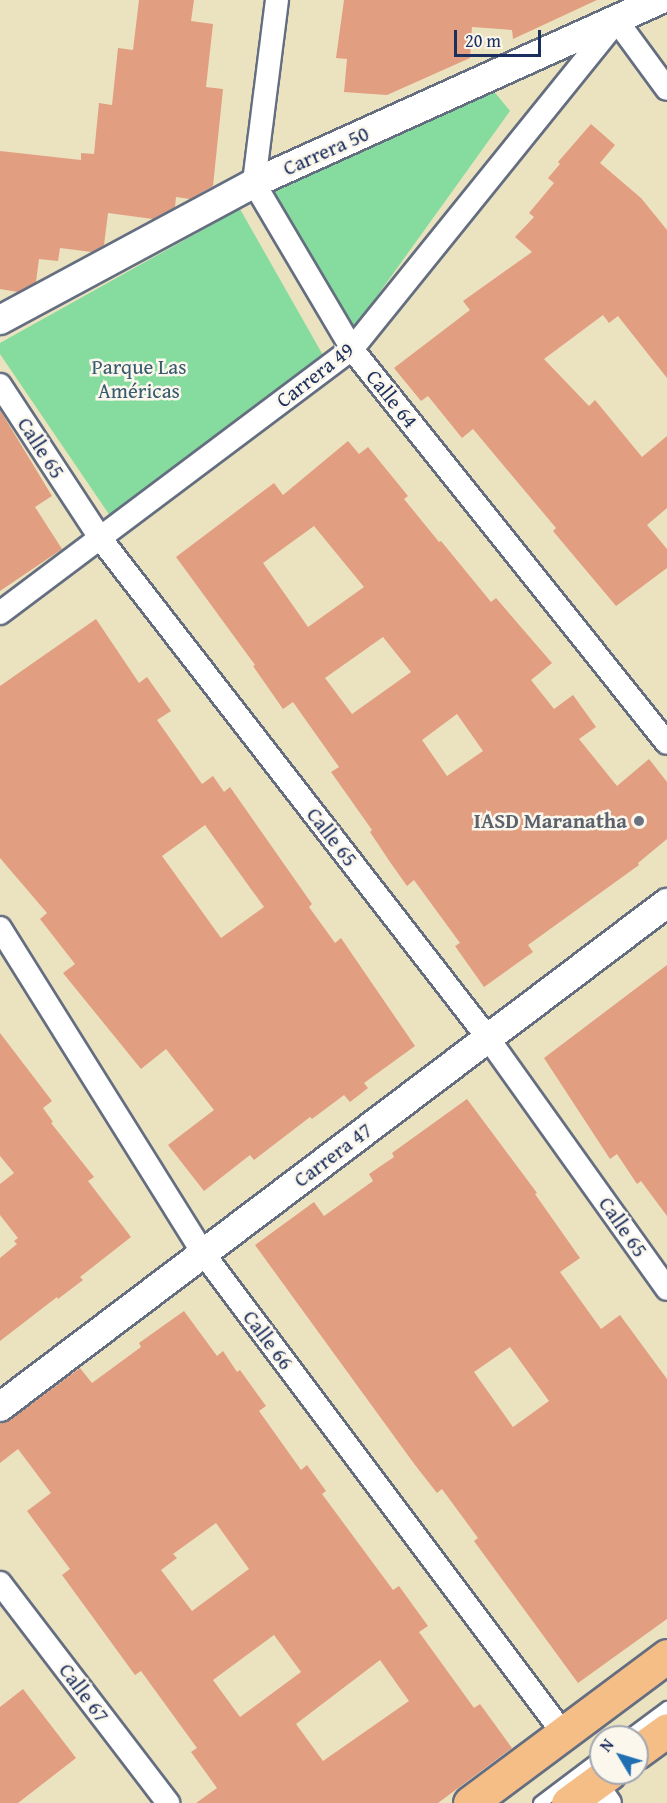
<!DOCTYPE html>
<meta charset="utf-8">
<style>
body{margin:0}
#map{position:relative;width:667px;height:1803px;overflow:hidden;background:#ebe2c0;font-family:"Gentium Book Plus",serif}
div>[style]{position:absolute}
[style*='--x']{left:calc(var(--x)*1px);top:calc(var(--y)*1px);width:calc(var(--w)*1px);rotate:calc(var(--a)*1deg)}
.green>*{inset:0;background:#86db9e}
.building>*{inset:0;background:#e29e80}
.roads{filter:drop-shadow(2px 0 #646e80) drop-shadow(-2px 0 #646e80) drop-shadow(0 2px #646e80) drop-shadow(0 -2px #646e80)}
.service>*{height:12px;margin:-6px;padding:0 6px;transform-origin:6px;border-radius:6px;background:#fff}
.minor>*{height:22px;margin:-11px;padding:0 11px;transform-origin:11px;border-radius:11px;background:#fff}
.tertiary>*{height:28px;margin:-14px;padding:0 14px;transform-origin:14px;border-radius:14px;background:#fff}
.primary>*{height:33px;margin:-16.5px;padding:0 16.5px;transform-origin:16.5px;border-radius:16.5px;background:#f6be87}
.dots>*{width:16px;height:16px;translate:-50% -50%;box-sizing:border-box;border:3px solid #fbf7ec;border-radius:50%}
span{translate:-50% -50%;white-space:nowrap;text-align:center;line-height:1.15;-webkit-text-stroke:5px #fbf7ec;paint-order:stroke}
.street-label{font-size:21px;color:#1b2f5e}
.park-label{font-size:21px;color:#365a6e}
.worship-label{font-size:21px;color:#5b616d;font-weight:700}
.right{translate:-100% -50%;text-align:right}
.north{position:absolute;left:589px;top:1725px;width:60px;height:60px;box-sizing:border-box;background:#fbf7ec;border:2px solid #a1a7b3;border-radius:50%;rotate:308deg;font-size:16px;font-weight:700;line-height:24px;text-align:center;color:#1b2f5e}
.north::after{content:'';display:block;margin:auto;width:21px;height:27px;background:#1f6fb2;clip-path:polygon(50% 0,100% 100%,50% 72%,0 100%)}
.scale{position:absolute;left:454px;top:30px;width:87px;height:27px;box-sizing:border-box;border:3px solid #1b2f5e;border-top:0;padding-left:8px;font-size:18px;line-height:21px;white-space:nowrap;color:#1b2f5e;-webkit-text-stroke:4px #fbf7ec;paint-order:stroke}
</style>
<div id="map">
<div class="green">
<div style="clip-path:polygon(492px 89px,510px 111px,354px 328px,270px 190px)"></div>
<div style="clip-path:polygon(240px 209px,324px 357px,117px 526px,0 354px,0 343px)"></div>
</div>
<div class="building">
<div style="clip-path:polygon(139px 0,194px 0,191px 21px,213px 24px,206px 87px,223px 89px,213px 186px,190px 199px,176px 197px,175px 207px,153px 219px,108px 213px,104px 245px,92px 252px,60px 248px,58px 261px,39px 259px,36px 282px,18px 292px,0 289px,0 151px,81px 160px,81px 153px,94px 154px,99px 103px,112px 105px,118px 48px,133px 50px)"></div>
<div style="clip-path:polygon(344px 0,597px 0,513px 39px,512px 30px,472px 27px,470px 58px,387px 95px,344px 92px,347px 59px,336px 58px)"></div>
<div style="clip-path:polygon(591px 124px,615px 145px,600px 163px,641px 198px,667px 230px,667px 378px,618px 316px,609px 323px,603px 315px,544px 359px,589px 406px,595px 400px,642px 457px,667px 436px,667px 508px,647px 525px,667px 549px,667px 568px,616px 606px,553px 531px,556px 528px,473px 429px,462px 438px,428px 396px,421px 401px,394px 368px,470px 310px,463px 301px,532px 252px,515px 237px,534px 217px,529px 213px,554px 183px,548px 178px,560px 164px,558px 162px)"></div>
<div style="clip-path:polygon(0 410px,52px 496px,35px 507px,62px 549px,0 591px)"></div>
<div style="clip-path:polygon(evenodd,348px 441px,359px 454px,368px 447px,408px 496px,404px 499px,439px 542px,441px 541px,491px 602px,496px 598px,552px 663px,531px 680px,554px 709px,573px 695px,596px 727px,579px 739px,617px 786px,649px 759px,667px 782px,667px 839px,638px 863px,639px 865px,528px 945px,533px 952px,484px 987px,455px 946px,460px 943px,414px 880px,407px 886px,390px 862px,370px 832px,372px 830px,331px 772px,339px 767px,293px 702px,283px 709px,253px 666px,255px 665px,176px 557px,274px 483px,283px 495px,348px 441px,314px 526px,364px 587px,308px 627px,263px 563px,314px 526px,348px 441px,383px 637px,411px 672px,352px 714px,325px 678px,383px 637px,348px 441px,457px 714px,483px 751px,447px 776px,422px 740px,457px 714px)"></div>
<div style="clip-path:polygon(evenodd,96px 619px,139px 683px,147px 677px,171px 711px,157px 720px,202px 784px,213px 776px,224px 792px,230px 787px,312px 904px,309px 907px,335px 943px,341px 938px,415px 1046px,364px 1083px,368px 1088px,350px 1102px,344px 1095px,312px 1119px,310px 1117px,254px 1160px,250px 1155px,204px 1191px,168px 1145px,214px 1110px,166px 1049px,141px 1069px,63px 973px,75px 964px,40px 919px,47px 913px,0 858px,0 686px,96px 619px,205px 825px,264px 907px,221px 938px,162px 856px,205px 825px)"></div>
<div style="clip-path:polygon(667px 965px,667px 1216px,641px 1181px,637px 1184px,617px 1154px,610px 1159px,544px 1058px)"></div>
<div style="clip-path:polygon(0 1033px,52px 1101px,43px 1108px,53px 1122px,51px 1123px,94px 1177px,88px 1181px,131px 1237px,80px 1277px,83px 1280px,58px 1299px,57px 1297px,0 1341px,0 1258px,17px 1244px,14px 1241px,18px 1238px,0 1215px,0 1184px,14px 1173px,0 1156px)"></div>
<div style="clip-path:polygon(evenodd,467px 1099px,537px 1193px,535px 1194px,580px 1258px,560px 1272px,601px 1329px,620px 1315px,667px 1379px,667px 1619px,578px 1683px,474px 1541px,478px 1538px,442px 1489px,437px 1493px,415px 1465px,255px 1245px,314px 1202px,324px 1216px,373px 1181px,369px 1174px,394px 1157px,392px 1153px,467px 1099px,510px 1347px,549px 1401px,513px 1427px,474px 1372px,510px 1347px)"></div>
<div style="clip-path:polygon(evenodd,184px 1311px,217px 1356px,223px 1351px,237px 1372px,240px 1370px,266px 1406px,259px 1411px,301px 1470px,307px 1465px,326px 1491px,322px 1494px,393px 1590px,399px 1586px,428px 1626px,419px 1632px,474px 1708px,480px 1704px,512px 1748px,438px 1803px,196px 1803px,217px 1788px,191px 1752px,197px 1748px,141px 1671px,135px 1675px,62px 1575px,70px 1569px,27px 1511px,51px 1493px,18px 1449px,0 1463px,0 1424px,10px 1420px,80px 1368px,92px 1383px,141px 1347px,139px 1343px,184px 1311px,216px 1523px,249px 1569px,192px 1611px,161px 1570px,177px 1558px,173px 1554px,216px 1523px,184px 1311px,274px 1635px,301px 1672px,240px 1717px,213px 1680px,274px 1635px,184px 1311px,380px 1660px,409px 1701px,323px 1761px,296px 1724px,380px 1660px)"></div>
<div style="clip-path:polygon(23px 1689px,76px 1758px,18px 1803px,0 1803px,0 1707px)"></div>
</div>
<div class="roads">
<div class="service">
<div style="--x:628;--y:1737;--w:49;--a:-36.6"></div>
<div style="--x:540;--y:1803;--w:76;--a:-37"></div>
</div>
<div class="minor">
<div style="--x:277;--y:0;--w:184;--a:97.2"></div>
<div style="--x:254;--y:183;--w:193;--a:59.4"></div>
<div style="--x:352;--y:349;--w:504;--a:51.36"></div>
<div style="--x:0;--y:385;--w:183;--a:56.8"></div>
<div style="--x:100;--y:538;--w:633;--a:52.19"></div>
<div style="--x:488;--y:1038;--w:308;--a:54.5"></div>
<div style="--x:0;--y:613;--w:440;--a:-36.9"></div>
<div style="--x:352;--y:349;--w:422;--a:-51.1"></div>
<div style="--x:617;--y:21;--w:84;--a:53.7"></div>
<div style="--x:0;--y:928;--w:383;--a:58"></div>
<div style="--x:203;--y:1253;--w:600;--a:53.13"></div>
<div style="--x:0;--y:1583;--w:277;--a:52.6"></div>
<div style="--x:596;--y:1783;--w:24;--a:55"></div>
</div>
<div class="tertiary">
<div style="--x:0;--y:320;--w:289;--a:-28.3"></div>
<div style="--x:254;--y:183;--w:445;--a:-24.3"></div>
<div style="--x:0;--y:1407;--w:836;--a:-37.08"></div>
</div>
<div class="primary">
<div style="--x:637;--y:1752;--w:37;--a:-36"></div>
<div style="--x:470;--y:1803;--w:246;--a:-36.7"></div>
<div style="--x:568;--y:1803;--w:51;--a:-36.2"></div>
</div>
</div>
<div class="dots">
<div style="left:639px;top:821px;background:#6b7280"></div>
</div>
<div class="street-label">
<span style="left:326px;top:151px;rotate:-24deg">Carrera 50</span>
<span style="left:315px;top:375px;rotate:-38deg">Carrera 49</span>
<span style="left:392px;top:399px;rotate:51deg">Calle 64</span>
<span style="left:41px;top:448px;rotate:57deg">Calle 65</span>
<span style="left:332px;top:837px;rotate:52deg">Calle 65</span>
<span style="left:333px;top:1155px;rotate:-37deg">Carrera 47</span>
<span style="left:623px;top:1227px;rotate:55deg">Calle 65</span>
<span style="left:268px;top:1340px;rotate:53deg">Calle 66</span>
<span style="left:84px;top:1693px;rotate:53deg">Calle 67</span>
</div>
<div class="park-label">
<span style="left:139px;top:379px">Parque Las<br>Américas</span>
</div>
<div class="worship-label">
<span class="right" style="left:627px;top:821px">IASD Maranatha</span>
</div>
<div class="north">N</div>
<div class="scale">20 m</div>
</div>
